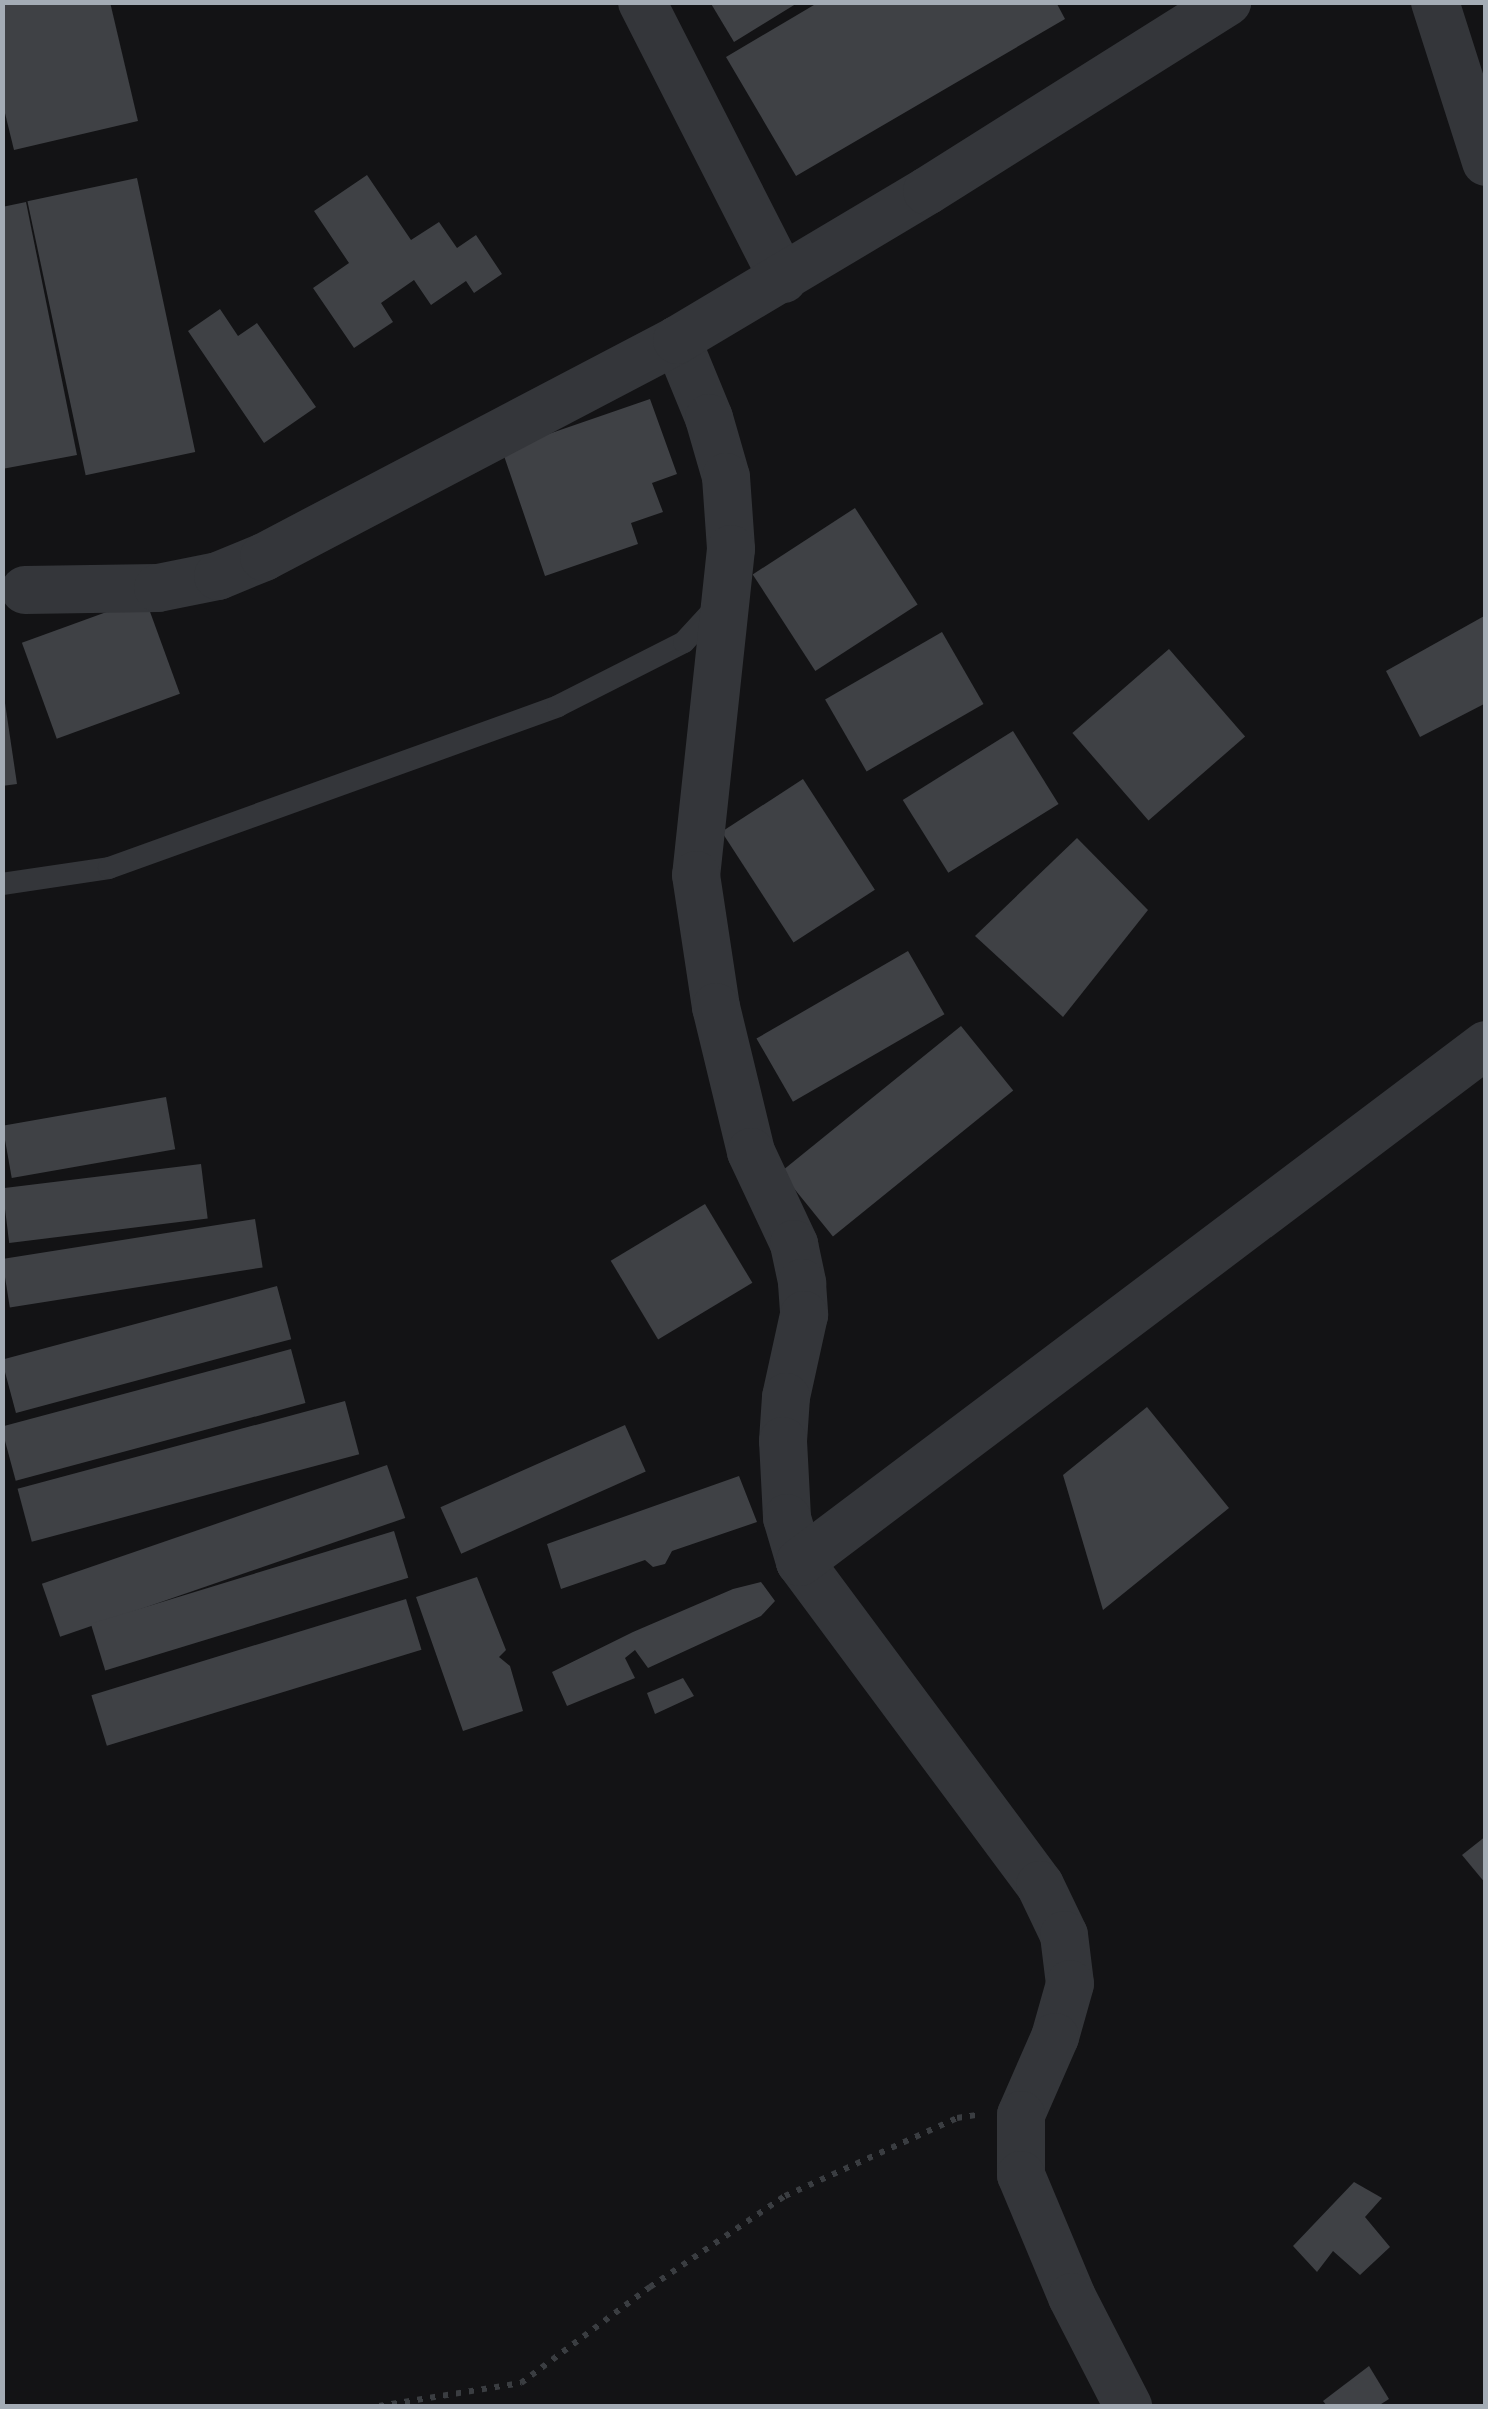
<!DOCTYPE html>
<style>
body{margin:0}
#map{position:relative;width:1488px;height:2409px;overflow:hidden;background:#131315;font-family:"Sofia Sans Condensed",sans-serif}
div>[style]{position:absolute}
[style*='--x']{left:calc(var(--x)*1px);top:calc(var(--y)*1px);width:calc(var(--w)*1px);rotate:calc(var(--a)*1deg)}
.building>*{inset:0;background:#3f4145;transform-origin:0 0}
.path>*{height:6px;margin-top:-3px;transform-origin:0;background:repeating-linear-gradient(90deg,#3a3d41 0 5px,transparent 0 13px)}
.lane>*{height:22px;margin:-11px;padding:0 11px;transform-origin:11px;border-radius:11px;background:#34363a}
.street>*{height:48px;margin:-24px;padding:0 24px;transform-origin:24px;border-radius:24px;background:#34363a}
span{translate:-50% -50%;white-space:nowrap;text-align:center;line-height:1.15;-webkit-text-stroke:8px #0e0e10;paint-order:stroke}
.frame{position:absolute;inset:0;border:5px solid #a4acb5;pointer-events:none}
</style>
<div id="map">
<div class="building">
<div style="clip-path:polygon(2px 2px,110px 2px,138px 121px,14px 150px,2px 101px)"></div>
<div style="clip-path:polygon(710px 2px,799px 2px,734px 42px)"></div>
<div style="clip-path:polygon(819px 2px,1056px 2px,1065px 19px,796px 176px,726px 57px)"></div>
<div style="clip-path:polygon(367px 175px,411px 240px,439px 222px,457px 248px,476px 235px,502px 274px,474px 293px,466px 281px,431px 305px,414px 280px,381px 303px,393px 322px,354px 348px,313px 288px,349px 263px,314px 211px)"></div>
<div style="left:137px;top:178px;width:280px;height:112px;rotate:78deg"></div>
<div style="clip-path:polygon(26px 202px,77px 455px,2px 469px,2px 207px)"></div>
<div style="clip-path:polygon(220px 309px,238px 336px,257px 323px,316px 407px,264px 443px,188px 331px)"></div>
<div style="clip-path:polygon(650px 399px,677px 474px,652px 483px,663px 512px,631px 523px,638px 544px,545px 576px,502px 450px)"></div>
<div style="left:855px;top:508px;width:115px;height:122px;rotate:57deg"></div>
<div style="left:145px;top:598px;width:102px;height:131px;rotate:70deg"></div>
<div style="clip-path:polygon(1486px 615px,1486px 703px,1420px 737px,1386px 671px)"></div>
<div style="left:942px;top:632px;width:83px;height:135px;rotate:60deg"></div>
<div style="left:1169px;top:649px;width:116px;height:128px;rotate:49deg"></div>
<div style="clip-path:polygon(5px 703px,17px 784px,2px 786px,2px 704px)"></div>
<div style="left:1013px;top:731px;width:86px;height:130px;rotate:58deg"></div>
<div style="left:803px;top:779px;width:132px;height:97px;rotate:57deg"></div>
<div style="clip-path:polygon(1077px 838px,1148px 910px,1063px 1017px,975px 936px)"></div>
<div style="left:908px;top:951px;width:73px;height:175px;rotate:60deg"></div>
<div style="left:961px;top:1026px;width:83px;height:232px;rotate:51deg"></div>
<div style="left:166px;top:1097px;width:53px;height:166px;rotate:80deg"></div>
<div style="left:201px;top:1164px;width:55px;height:200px;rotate:83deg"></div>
<div style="left:705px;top:1204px;width:92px;height:110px;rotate:59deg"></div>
<div style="left:255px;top:1219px;width:49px;height:256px;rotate:81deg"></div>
<div style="left:277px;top:1286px;width:55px;height:285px;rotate:75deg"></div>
<div style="left:291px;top:1349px;width:56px;height:300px;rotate:75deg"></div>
<div style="left:345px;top:1401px;width:55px;height:339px;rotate:75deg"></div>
<div style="clip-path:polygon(1147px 1407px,1229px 1508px,1103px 1610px,1063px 1475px)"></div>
<div style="left:625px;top:1425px;width:51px;height:202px;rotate:66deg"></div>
<div style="left:387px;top:1465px;width:56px;height:365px;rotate:71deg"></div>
<div style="clip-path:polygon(739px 1476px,757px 1522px,672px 1551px,665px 1564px,653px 1567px,645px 1560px,561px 1589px,547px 1544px)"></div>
<div style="left:394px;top:1531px;width:49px;height:317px;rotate:73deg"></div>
<div style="clip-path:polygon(477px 1577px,506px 1650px,499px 1657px,510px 1666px,523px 1711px,463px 1731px,416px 1597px)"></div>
<div style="clip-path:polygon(761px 1582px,775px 1601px,761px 1616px,648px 1668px,635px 1650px,625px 1658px,635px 1678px,567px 1706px,552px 1672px,633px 1632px,733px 1589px)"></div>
<div style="left:406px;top:1599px;width:53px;height:329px;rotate:73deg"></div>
<div style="clip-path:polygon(683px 1678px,694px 1696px,655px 1714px,647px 1693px)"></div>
<div style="clip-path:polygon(1486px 1836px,1486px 1884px,1462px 1855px)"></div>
<div style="clip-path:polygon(1354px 2182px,1382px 2198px,1365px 2217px,1390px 2247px,1360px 2275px,1333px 2251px,1317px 2272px,1293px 2246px)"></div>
<div style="clip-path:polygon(1369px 2366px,1389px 2399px,1378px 2406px,1327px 2406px,1323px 2401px)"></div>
</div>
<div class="path">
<div style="--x:379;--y:2406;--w:144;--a:-9.2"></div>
<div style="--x:521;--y:2383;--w:161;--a:-36.7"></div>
<div style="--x:650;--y:2287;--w:163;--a:-34"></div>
<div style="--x:785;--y:2196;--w:189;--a:-24.4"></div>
<div style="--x:957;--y:2118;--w:20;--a:-9"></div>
</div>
<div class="lane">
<div style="--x:2;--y:884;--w:108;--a:-8.5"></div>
<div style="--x:109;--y:868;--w:477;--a:-19.8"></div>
<div style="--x:558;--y:706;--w:141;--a:-26.9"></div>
<div style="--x:684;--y:642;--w:49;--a:-47.5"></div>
</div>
<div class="street">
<div style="--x:642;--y:2;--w:311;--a:63"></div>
<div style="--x:1435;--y:2;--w:168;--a:72.3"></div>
<div style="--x:677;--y:340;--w:84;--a:67.7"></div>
<div style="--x:709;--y:418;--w:61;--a:73.9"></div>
<div style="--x:726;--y:477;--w:72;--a:86"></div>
<div style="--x:731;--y:549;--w:328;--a:96.1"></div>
<div style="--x:696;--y:875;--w:134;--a:81.4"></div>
<div style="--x:716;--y:1007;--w:149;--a:76.4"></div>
<div style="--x:751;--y:1152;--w:102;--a:64.9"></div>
<div style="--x:794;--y:1244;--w:40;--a:78"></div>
<div style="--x:802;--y:1283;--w:32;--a:86"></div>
<div style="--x:804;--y:1315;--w:84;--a:102.4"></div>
<div style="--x:786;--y:1397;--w:44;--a:93.9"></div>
<div style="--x:783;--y:1441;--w:77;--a:87"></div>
<div style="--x:787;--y:1518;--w:46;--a:73.5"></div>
<div style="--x:800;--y:1562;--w:402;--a:53.4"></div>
<div style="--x:1040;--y:1885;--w:55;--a:64.4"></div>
<div style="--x:1064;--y:1935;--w:49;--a:83"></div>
<div style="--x:1070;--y:1984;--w:55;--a:105.8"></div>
<div style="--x:1055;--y:2037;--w:85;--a:113.6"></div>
<div style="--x:1021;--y:2115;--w:60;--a:90"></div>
<div style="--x:1021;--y:2175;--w:132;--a:67.3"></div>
<div style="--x:1072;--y:2297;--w:123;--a:62.8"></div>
<div style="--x:25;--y:590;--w:133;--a:-0.9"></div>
<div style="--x:158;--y:588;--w:61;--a:-11.3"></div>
<div style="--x:218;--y:576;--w:50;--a:-22.4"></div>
<div style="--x:264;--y:557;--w:467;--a:-27.7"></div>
<div style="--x:677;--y:340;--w:291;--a:-30.8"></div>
<div style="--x:927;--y:191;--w:355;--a:-32.2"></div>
<div style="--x:800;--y:1562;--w:859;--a:-37"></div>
</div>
<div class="frame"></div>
</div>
